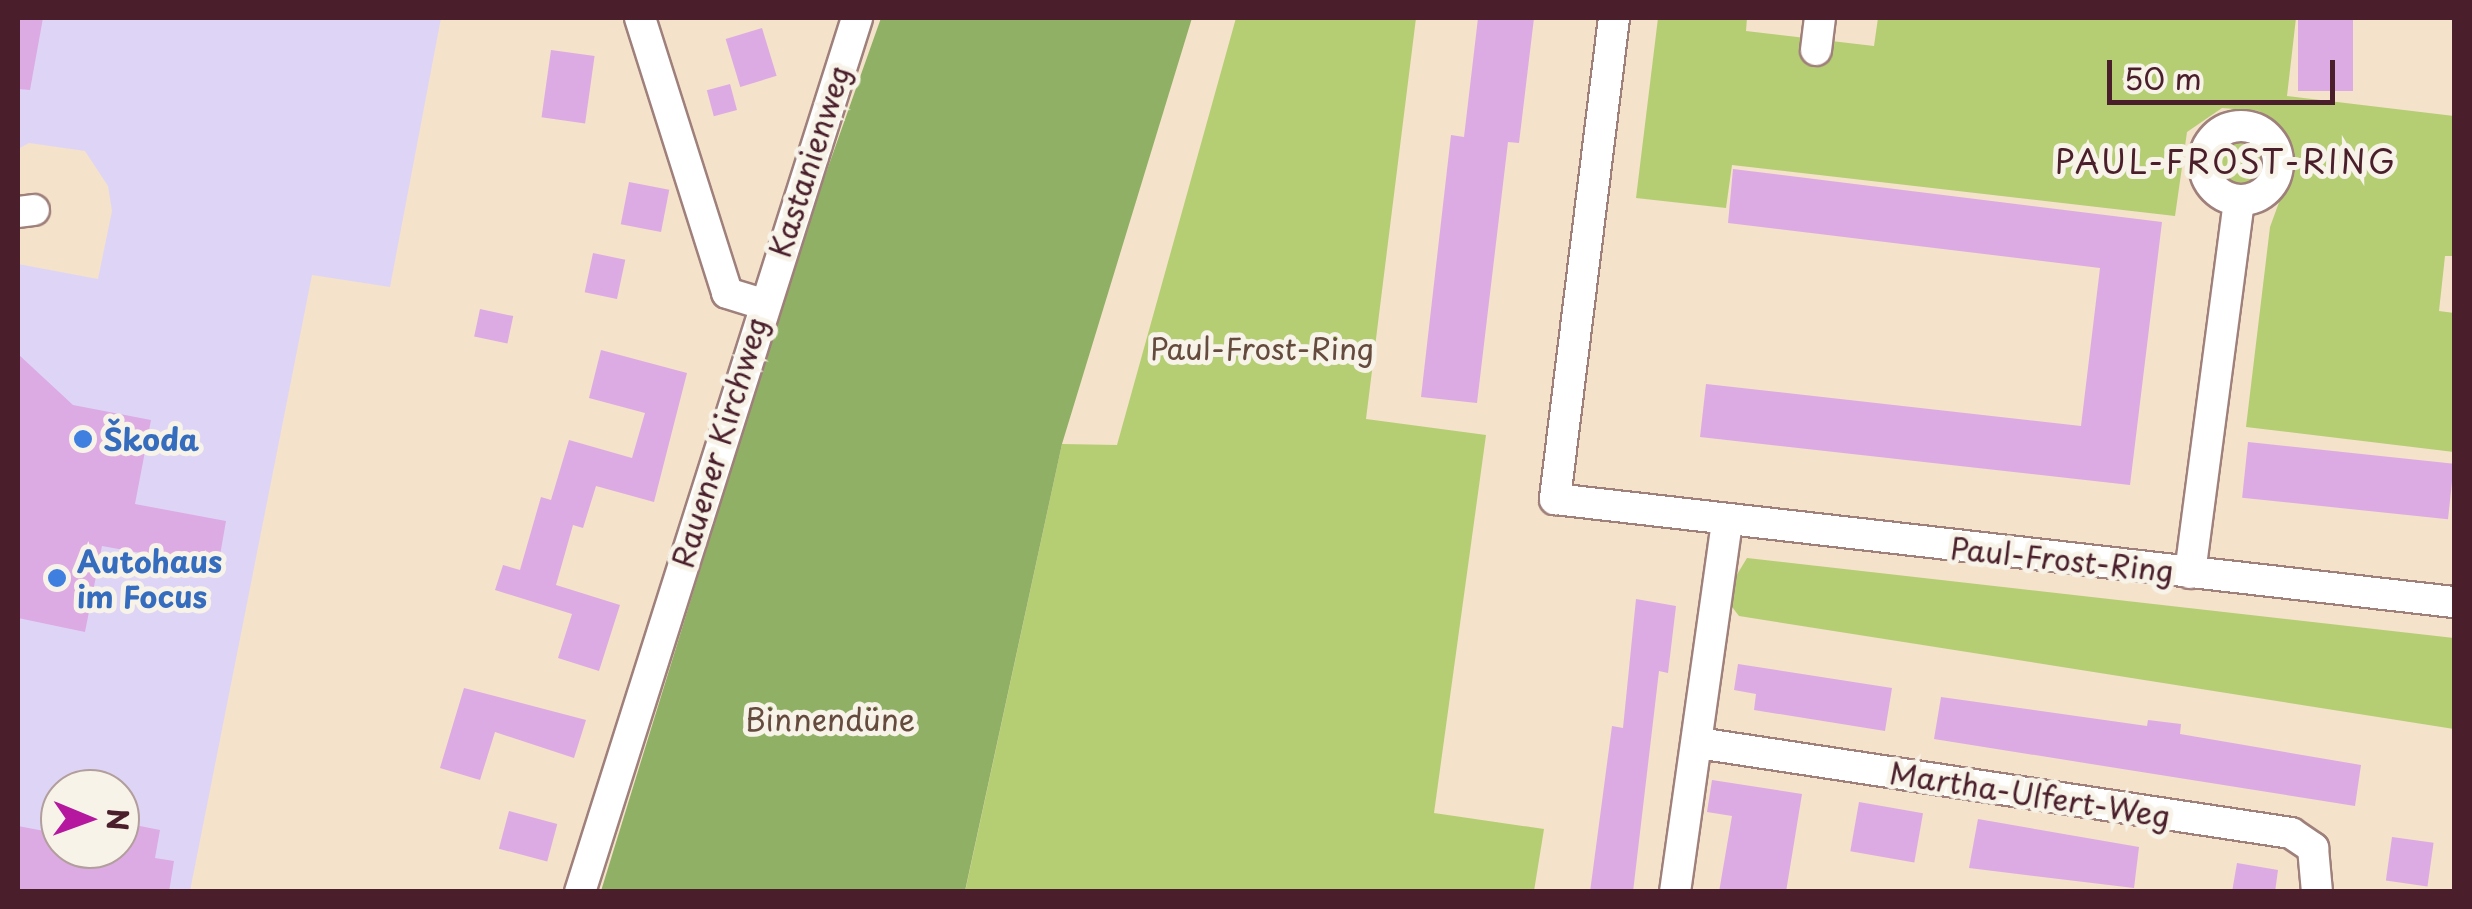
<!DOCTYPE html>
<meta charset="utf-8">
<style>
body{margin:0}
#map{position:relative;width:2472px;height:909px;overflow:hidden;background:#f4e2cb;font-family:"Playpen Sans",sans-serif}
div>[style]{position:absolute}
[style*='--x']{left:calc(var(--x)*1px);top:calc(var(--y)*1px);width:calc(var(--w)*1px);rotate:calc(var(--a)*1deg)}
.built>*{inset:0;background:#ded5f6}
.green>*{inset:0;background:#b5ce73}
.round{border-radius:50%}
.forest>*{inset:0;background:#90b165}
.building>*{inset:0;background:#ddabe3;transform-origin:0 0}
.roads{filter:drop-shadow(2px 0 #9f807b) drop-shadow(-2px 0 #9f807b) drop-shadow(0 2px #9f807b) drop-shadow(0 -2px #9f807b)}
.minor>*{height:30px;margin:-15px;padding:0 15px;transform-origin:15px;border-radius:15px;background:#fff}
.minor>.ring{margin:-15px;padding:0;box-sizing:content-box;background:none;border:30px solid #fff;border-radius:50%}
.dots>*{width:28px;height:28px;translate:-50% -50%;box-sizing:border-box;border:5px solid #f7f3e8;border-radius:50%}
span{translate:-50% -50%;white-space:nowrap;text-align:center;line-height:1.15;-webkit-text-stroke:10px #f7f3e8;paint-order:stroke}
.street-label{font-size:30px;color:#4a1f2b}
.park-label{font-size:30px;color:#654b3d}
.shop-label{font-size:30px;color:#366cbe;font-weight:700}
.left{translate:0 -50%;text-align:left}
.neighbourhood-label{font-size:32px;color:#4a1f2b;letter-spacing:2.5px}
.frame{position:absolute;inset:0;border:20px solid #4a1f2b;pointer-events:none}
.north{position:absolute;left:40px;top:769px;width:100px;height:100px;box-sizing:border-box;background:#f7f3e8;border:2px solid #b29e9c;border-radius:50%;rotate:91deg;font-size:28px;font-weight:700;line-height:40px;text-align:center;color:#4a1f2b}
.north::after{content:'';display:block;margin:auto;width:35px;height:45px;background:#b5179e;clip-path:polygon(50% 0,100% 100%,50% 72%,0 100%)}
.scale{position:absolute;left:2107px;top:60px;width:228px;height:45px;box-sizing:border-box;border:5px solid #4a1f2b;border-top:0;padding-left:12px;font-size:30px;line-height:35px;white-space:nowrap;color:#4a1f2b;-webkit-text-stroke:8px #f7f3e8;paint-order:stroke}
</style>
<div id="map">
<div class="built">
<div style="clip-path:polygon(evenodd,18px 18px,441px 18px,390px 287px,312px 275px,190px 891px,18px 891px,18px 264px,98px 279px,112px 211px,108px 186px,85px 151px,29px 143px,18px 149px,18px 18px,60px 789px,120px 789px,120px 849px,60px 849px,60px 789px)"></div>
</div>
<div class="green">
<div style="clip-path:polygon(1236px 18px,1416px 18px,1366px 419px,1486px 435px,1434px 813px,1544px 829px,1534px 891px,965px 892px,1062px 444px,1117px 445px)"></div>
<div style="clip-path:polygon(1658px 18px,1747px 18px,1746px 31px,1874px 46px,1878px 18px,2296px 18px,2287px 96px,2454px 116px,2454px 256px,2445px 256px,2439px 311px,2454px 313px,2454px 452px,2246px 427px,2270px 227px,2293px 164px,2282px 137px,2259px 111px,2222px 108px,2187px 132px,2175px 216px,1732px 165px,1726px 208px,1636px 198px)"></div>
<div class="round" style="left:2215px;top:137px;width:52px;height:52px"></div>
<div style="clip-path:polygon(1747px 558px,2454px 638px,2454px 729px,1739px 616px,1729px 603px,1730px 586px)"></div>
</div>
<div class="forest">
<div style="clip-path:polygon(881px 18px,1192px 18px,1062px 444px,965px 891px,601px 891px,799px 249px)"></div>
</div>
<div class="building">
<div style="clip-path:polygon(18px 18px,43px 18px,30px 90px,18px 89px)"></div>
<div style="clip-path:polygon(1478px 18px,1534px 18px,1519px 143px,1508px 142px,1477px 403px,1421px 397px,1451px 135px,1464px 137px)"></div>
<div style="left:2298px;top:18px;width:55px;height:73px"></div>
<div style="left:762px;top:28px;width:50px;height:38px;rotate:73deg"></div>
<div style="left:551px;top:50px;width:44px;height:68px;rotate:8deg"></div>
<div style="left:730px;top:84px;width:27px;height:24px;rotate:75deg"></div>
<div style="clip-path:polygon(1733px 169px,2162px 222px,2130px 485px,1700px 437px,1706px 384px,2081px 426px,2100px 268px,1728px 223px)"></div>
<div style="left:629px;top:182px;width:41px;height:43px;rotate:11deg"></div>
<div style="left:593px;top:253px;width:33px;height:40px;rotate:12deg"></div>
<div style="left:480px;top:309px;width:34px;height:28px;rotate:12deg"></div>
<div style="clip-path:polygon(601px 350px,687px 373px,654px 502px,596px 486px,583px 528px,573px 525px,556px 585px,620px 605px,599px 671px,558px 658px,572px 614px,495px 590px,503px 565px,520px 570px,541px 497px,551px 500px,569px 440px,632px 458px,645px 413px,589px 398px)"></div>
<div style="clip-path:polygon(18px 354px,73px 405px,151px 420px,135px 504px,226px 521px,218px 567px,102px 546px,85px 632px,18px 618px)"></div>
<div style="left:2248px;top:442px;width:207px;height:56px;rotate:6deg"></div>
<div style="clip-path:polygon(1636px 599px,1676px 606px,1668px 673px,1659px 671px,1633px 892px,1590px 892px,1612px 726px,1623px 728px)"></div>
<div style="clip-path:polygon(1738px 664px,1892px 688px,1885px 731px,1754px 710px,1756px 694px,1734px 690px)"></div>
<div style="clip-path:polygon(464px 688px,586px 720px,574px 758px,495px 732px,480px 780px,440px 768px)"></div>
<div style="clip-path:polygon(1941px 697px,2147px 726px,2148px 720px,2181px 724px,2180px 734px,2361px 765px,2355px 806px,1934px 739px)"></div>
<div style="clip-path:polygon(1712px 780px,1802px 794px,1786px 892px,1719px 892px,1732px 816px,1707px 812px)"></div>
<div style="left:1859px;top:802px;width:65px;height:50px;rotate:10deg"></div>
<div style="left:509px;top:811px;width:50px;height:39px;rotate:15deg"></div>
<div style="clip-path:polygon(1978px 819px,2139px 847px,2134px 888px,1969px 868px)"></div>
<div style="clip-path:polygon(120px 822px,160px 830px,155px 858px,174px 861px,169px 892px,18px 892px,18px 826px,60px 834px,60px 849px,120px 849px)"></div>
<div style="left:2392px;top:837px;width:42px;height:44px;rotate:8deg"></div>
<div style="clip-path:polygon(2237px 863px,2278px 870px,2275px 892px,2232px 892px)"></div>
</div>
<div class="roads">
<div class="minor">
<div style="--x:640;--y:18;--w:288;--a:72.4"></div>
<div style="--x:727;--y:293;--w:37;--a:17"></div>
<div style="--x:1614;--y:18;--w:485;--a:97"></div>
<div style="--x:1555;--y:499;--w:905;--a:6.54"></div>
<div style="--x:1816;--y:50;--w:32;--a:-83"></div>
<div class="ring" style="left:2204px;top:126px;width:44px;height:44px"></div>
<div style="--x:18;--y:212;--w:16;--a:-7"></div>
<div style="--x:2190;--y:573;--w:376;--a:-82.5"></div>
<div style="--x:1698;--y:743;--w:600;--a:8.63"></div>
<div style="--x:2291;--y:833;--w:27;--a:34"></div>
<div style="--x:2313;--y:848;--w:44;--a:84.8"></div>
<div style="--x:580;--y:892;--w:917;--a:-72.41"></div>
<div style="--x:1675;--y:892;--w:374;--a:-82"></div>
</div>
</div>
<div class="dots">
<div style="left:83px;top:439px;background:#3f7fe0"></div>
<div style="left:57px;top:578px;background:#3f7fe0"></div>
</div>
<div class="street-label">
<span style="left:809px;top:161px;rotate:-72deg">Kastanienweg</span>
<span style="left:719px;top:442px;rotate:-73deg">Rauener Kirchweg</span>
<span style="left:2062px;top:559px;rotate:6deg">Paul-Frost-Ring</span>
<span style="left:2030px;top:794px;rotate:9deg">Martha-Ulfert-Weg</span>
</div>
<div class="park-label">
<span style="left:1262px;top:348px">Paul-Frost-Ring</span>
<span style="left:830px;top:719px">Binnendüne</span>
</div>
<div class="shop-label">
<span class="left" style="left:103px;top:439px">Škoda</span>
<span class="left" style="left:77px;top:578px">Autohaus<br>im Focus</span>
</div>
<div class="neighbourhood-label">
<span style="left:2226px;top:161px">PAUL-FROST-RING</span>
</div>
<div class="frame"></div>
<div class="north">N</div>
<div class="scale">50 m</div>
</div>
